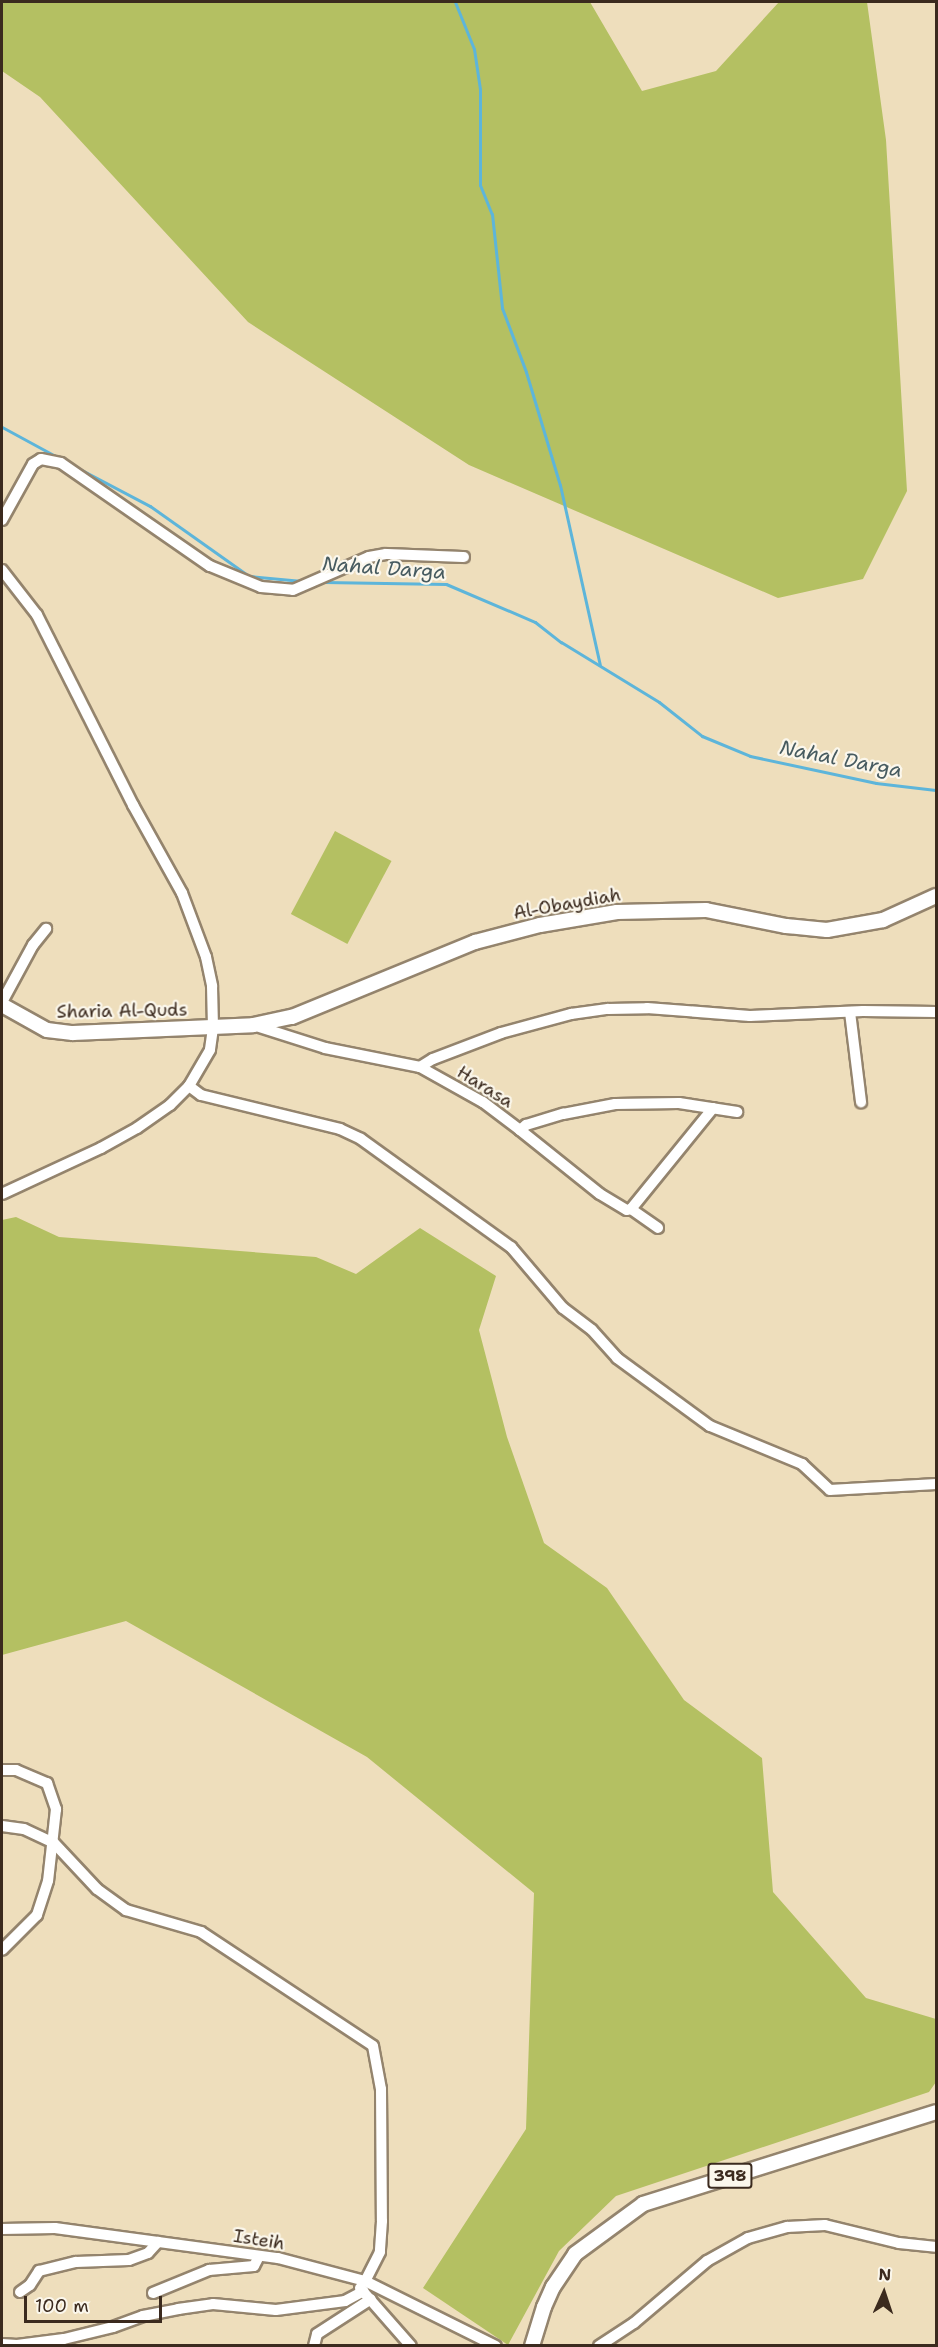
<!DOCTYPE html>
<style>
body{margin:0}
#map{position:relative;width:938px;height:2347px;overflow:hidden;background:#eedebc;font-family:"Shantell Sans",sans-serif}
div>[style]{position:absolute}
[style*='--x']{left:calc(var(--x)*1px);top:calc(var(--y)*1px);width:calc(var(--w)*1px);rotate:calc(var(--a)*1deg)}
.green>*{inset:0;background:#b4c062;transform-origin:0 0}
.stream>*{height:3px;margin:-1.5px;padding:0 1.5px;transform-origin:1.5px;border-radius:1.5px;background:#5db5da}
.roads{filter:drop-shadow(2px 0 #94846d) drop-shadow(-2px 0 #94846d) drop-shadow(0 2px #94846d) drop-shadow(0 -2px #94846d)}
.minor>*{height:10px;margin:-5px;padding:0 5px;transform-origin:5px;border-radius:5px;background:#fff}
.major>*{height:14px;margin:-7px;padding:0 7px;transform-origin:7px;border-radius:7px;background:#fff}
span{translate:-50% -50%;white-space:nowrap;text-align:center;line-height:1.15;-webkit-text-stroke:4.5px #fbf7ec;paint-order:stroke}
.shield-label span{padding:2px 4px;background:#fbf7ec;border:2px solid;border-radius:4px;-webkit-text-stroke-width:0}
.shield-label{font-size:16px;color:#3b2a1e;font-weight:700}
.street-label{font-size:18px;color:#3b2a1e}
.water-label{font-size:20px;color:#475b60;font-style:italic}
.frame{position:absolute;inset:0;border:3px solid #3b2a1e;pointer-events:none}
.north{position:absolute;left:854px;top:2263px;width:60px;height:60px;-webkit-text-stroke:4px #fbf7ec;paint-order:stroke;rotate:3deg;font-size:16px;font-weight:700;line-height:24px;text-align:center;color:#3b2a1e}
.north::after{content:'';display:block;margin:auto;width:21px;height:27px;background:#3b2a1e;clip-path:polygon(50% 0,100% 100%,50% 72%,0 100%)}
.scale{position:absolute;left:24px;top:2296px;width:138px;height:27px;box-sizing:border-box;border:3px solid #3b2a1e;border-top:0;padding-left:8px;font-size:18px;line-height:21px;white-space:nowrap;color:#3b2a1e;-webkit-text-stroke:4px #fbf7ec;paint-order:stroke}
</style>
<div id="map">
<div class="green">
<div style="clip-path:polygon(2px 2px,590px 2px,642px 91px,716px 71px,779px 2px,867px 2px,886px 140px,907px 491px,863px 579px,778px 598px,469px 465px,248px 322px,40px 97px,2px 71px)"></div>
<div style="left:335px;top:831px;width:64px;height:94px;rotate:28deg"></div>
<div style="clip-path:polygon(16px 1217px,59px 1237px,316px 1257px,356px 1274px,420px 1228px,496px 1276px,479px 1330px,507px 1437px,544px 1543px,607px 1588px,684px 1700px,762px 1758px,773px 1892px,866px 1998px,936px 2019px,936px 2082px,929px 2092px,616px 2196px,559px 2251px,508px 2345px,423px 2288px,526px 2129px,534px 1893px,367px 1757px,126px 1621px,2px 1655px,2px 1220px)"></div>
</div>
<div class="stream">
<div style="--x:455;--y:2;--w:51;--a:68"></div>
<div style="--x:474;--y:49;--w:40;--a:81.5"></div>
<div style="--x:480;--y:89;--w:96;--a:90"></div>
<div style="--x:480;--y:185;--w:31;--a:68"></div>
<div style="--x:492;--y:214;--w:95;--a:83.9"></div>
<div style="--x:502;--y:308;--w:68;--a:69.4"></div>
<div style="--x:526;--y:372;--w:118;--a:73.3"></div>
<div style="--x:560;--y:485;--w:184;--a:77.5"></div>
<div style="--x:2;--y:427;--w:67;--a:28.5"></div>
<div style="--x:74;--y:466;--w:86;--a:27.8"></div>
<div style="--x:150;--y:506;--w:121;--a:35.3"></div>
<div style="--x:249;--y:576;--w:53;--a:5.4"></div>
<div style="--x:324;--y:582;--w:122;--a:0.9"></div>
<div style="--x:446;--y:584;--w:97;--a:23.1"></div>
<div style="--x:535;--y:622;--w:33;--a:38"></div>
<div style="--x:561;--y:642;--w:115;--a:31.5"></div>
<div style="--x:659;--y:702;--w:55;--a:38.3"></div>
<div style="--x:702;--y:736;--w:52;--a:22.6"></div>
<div style="--x:750;--y:756;--w:129;--a:12.1"></div>
<div style="--x:876;--y:783;--w:60;--a:6.7"></div>
</div>
<div class="roads">
<div class="minor">
<div style="--x:2;--y:520;--w:64;--a:-61"></div>
<div style="--x:33;--y:464;--w:9;--a:-32"></div>
<div style="--x:41;--y:459;--w:20;--a:11"></div>
<div style="--x:61;--y:463;--w:181;--a:34.7"></div>
<div style="--x:210;--y:566;--w:55;--a:22.4"></div>
<div style="--x:261;--y:587;--w:32;--a:5"></div>
<div style="--x:293;--y:590;--w:83;--a:-23.5"></div>
<div style="--x:369;--y:557;--w:17;--a:-10"></div>
<div style="--x:386;--y:554;--w:78;--a:2.2"></div>
<div style="--x:2;--y:570;--w:57;--a:52.1"></div>
<div style="--x:37;--y:615;--w:213;--a:63.2"></div>
<div style="--x:133;--y:805;--w:101;--a:60.9"></div>
<div style="--x:182;--y:893;--w:68;--a:69.4"></div>
<div style="--x:206;--y:957;--w:30;--a:78"></div>
<div style="--x:212;--y:986;--w:42;--a:88.6"></div>
<div style="--x:213;--y:1028;--w:22;--a:98"></div>
<div style="--x:210;--y:1050;--w:42;--a:120.3"></div>
<div style="--x:189;--y:1086;--w:27;--a:135"></div>
<div style="--x:170;--y:1105;--w:40;--a:145.1"></div>
<div style="--x:137;--y:1128;--w:41;--a:150.9"></div>
<div style="--x:101;--y:1148;--w:109;--a:155.1"></div>
<div style="--x:2;--y:1002;--w:65;--a:-61.5"></div>
<div style="--x:33;--y:945;--w:21;--a:-51"></div>
<div style="--x:850;--y:1012;--w:91;--a:83"></div>
<div style="--x:253;--y:1025;--w:76;--a:17.7"></div>
<div style="--x:325;--y:1048;--w:97;--a:11.3"></div>
<div style="--x:420;--y:1067;--w:72;--a:29.1"></div>
<div style="--x:483;--y:1102;--w:46;--a:37.1"></div>
<div style="--x:520;--y:1130;--w:8;--a:-40"></div>
<div style="--x:526;--y:1125;--w:39;--a:-17"></div>
<div style="--x:563;--y:1114;--w:53;--a:-10.9"></div>
<div style="--x:615;--y:1104;--w:64;--a:-0.9"></div>
<div style="--x:679;--y:1103;--w:59;--a:8.8"></div>
<div style="--x:420;--y:1067;--w:15;--a:-32"></div>
<div style="--x:433;--y:1059;--w:73;--a:-20.9"></div>
<div style="--x:501;--y:1033;--w:73;--a:-15.2"></div>
<div style="--x:571;--y:1014;--w:37;--a:-8"></div>
<div style="--x:608;--y:1009;--w:39;--a:-1"></div>
<div style="--x:647;--y:1008;--w:103;--a:4.4"></div>
<div style="--x:750;--y:1016;--w:113;--a:-2.5"></div>
<div style="--x:863;--y:1011;--w:73;--a:0.8"></div>
<div style="--x:189;--y:1086;--w:15;--a:37"></div>
<div style="--x:201;--y:1095;--w:143;--a:13.7"></div>
<div style="--x:340;--y:1129;--w:23;--a:25"></div>
<div style="--x:361;--y:1139;--w:185;--a:35.8"></div>
<div style="--x:511;--y:1247;--w:80;--a:49.6"></div>
<div style="--x:563;--y:1308;--w:36;--a:37"></div>
<div style="--x:592;--y:1330;--w:38;--a:48"></div>
<div style="--x:617;--y:1358;--w:115;--a:36.2"></div>
<div style="--x:710;--y:1426;--w:100;--a:22.4"></div>
<div style="--x:802;--y:1464;--w:38;--a:43"></div>
<div style="--x:830;--y:1490;--w:106;--a:-3.2"></div>
<div style="--x:520;--y:1130;--w:102;--a:38.7"></div>
<div style="--x:600;--y:1194;--w:31;--a:31"></div>
<div style="--x:627;--y:1210;--w:4;--a:-14"></div>
<div style="--x:631;--y:1209;--w:130;--a:-50.9"></div>
<div style="--x:631;--y:1209;--w:33;--a:35"></div>
<div style="--x:2;--y:1770;--w:14;--a:0"></div>
<div style="--x:16;--y:1770;--w:34;--a:23"></div>
<div style="--x:47;--y:1783;--w:28;--a:71"></div>
<div style="--x:56;--y:1809;--w:72;--a:96.3"></div>
<div style="--x:48;--y:1881;--w:36;--a:108"></div>
<div style="--x:37;--y:1915;--w:49;--a:135"></div>
<div style="--x:2;--y:1826;--w:22;--a:8"></div>
<div style="--x:24;--y:1829;--w:33;--a:25"></div>
<div style="--x:54;--y:1843;--w:63;--a:46.9"></div>
<div style="--x:97;--y:1889;--w:36;--a:36"></div>
<div style="--x:126;--y:1910;--w:78;--a:16.3"></div>
<div style="--x:201;--y:1932;--w:206;--a:33.5"></div>
<div style="--x:373;--y:2046;--w:44;--a:79.5"></div>
<div style="--x:381;--y:2089;--w:132;--a:89.6"></div>
<div style="--x:382;--y:2221;--w:31;--a:94"></div>
<div style="--x:380;--y:2252;--w:33;--a:117"></div>
<div style="--x:2;--y:2229;--w:53;--a:-1.1"></div>
<div style="--x:55;--y:2228;--w:225;--a:7.7"></div>
<div style="--x:278;--y:2258;--w:90;--a:14.8"></div>
<div style="--x:365;--y:2281;--w:146;--a:26.4"></div>
<div style="--x:360;--y:2288;--w:77;--a:48.7"></div>
<div style="--x:20;--y:2292;--w:12;--a:-35"></div>
<div style="--x:30;--y:2285;--w:17;--a:-57"></div>
<div style="--x:39;--y:2271;--w:38;--a:-14"></div>
<div style="--x:76;--y:2262;--w:53;--a:-2.2"></div>
<div style="--x:129;--y:2260;--w:20;--a:-20"></div>
<div style="--x:148;--y:2253;--w:15;--a:-48"></div>
<div style="--x:153;--y:2293;--w:61;--a:-22.3"></div>
<div style="--x:209;--y:2270;--w:45;--a:-5.1"></div>
<div style="--x:254;--y:2266;--w:11;--a:-63"></div>
<div style="--x:2;--y:2344;--w:15;--a:4"></div>
<div style="--x:17;--y:2345;--w:47;--a:-7.3"></div>
<div style="--x:64;--y:2339;--w:50;--a:-13.8"></div>
<div style="--x:113;--y:2327;--w:32;--a:-20"></div>
<div style="--x:143;--y:2316;--w:36;--a:-11"></div>
<div style="--x:178;--y:2309;--w:35;--a:-8"></div>
<div style="--x:213;--y:2304;--w:63;--a:5.4"></div>
<div style="--x:276;--y:2310;--w:70;--a:-7.4"></div>
<div style="--x:345;--y:2301;--w:21;--a:-28"></div>
<div style="--x:314;--y:2346;--w:12;--a:-76"></div>
<div style="--x:317;--y:2334;--w:64;--a:-32.9"></div>
<div style="--x:599;--y:2346;--w:42;--a:-33.3"></div>
<div style="--x:634;--y:2323;--w:96;--a:-40.3"></div>
<div style="--x:707;--y:2261;--w:47;--a:-29.3"></div>
<div style="--x:748;--y:2238;--w:41;--a:-15.8"></div>
<div style="--x:787;--y:2227;--w:38;--a:-3"></div>
<div style="--x:825;--y:2225;--w:76;--a:13.7"></div>
<div style="--x:899;--y:2243;--w:37;--a:6"></div>
</div>
<div class="major">
<div style="--x:2;--y:1005;--w:51;--a:29.1"></div>
<div style="--x:47;--y:1030;--w:26;--a:7"></div>
<div style="--x:73;--y:1033;--w:180;--a:-2.5"></div>
<div style="--x:253;--y:1025;--w:40;--a:-12"></div>
<div style="--x:292;--y:1017;--w:198;--a:-22.3"></div>
<div style="--x:475;--y:942;--w:67;--a:-14.7"></div>
<div style="--x:540;--y:925;--w:78;--a:-9.6"></div>
<div style="--x:617;--y:912;--w:89;--a:-1.3"></div>
<div style="--x:706;--y:910;--w:82;--a:11.3"></div>
<div style="--x:786;--y:926;--w:41;--a:5.6"></div>
<div style="--x:827;--y:930;--w:57;--a:-10.1"></div>
<div style="--x:883;--y:920;--w:58;--a:-24.4"></div>
<div style="--x:532;--y:2346;--w:41;--a:-72.9"></div>
<div style="--x:544;--y:2307;--w:22;--a:-66"></div>
<div style="--x:553;--y:2287;--w:40;--a:-56"></div>
<div style="--x:575;--y:2254;--w:84;--a:-36.3"></div>
<div style="--x:643;--y:2204;--w:307;--a:-17.4"></div>
</div>
</div>
<div class="shield-label">
<span style="left:730px;top:2176px">398</span>
</div>
<div class="street-label">
<span style="left:567px;top:904px;rotate:-10deg">Al-Obaydiah</span>
<span style="left:122px;top:1011px;rotate:-1deg">Sharia Al-Quds</span>
<span style="left:485px;top:1087px;rotate:32deg">Harasa</span>
<span style="left:259px;top:2240px;rotate:9deg">Isteih</span>
</div>
<div class="water-label">
<span style="left:384px;top:568px;rotate:4deg">Nahal Darga</span>
<span style="left:841px;top:759px;rotate:11deg">Nahal Darga</span>
</div>
<div class="frame"></div>
<div class="north">N</div>
<div class="scale">100 m</div>
</div>
